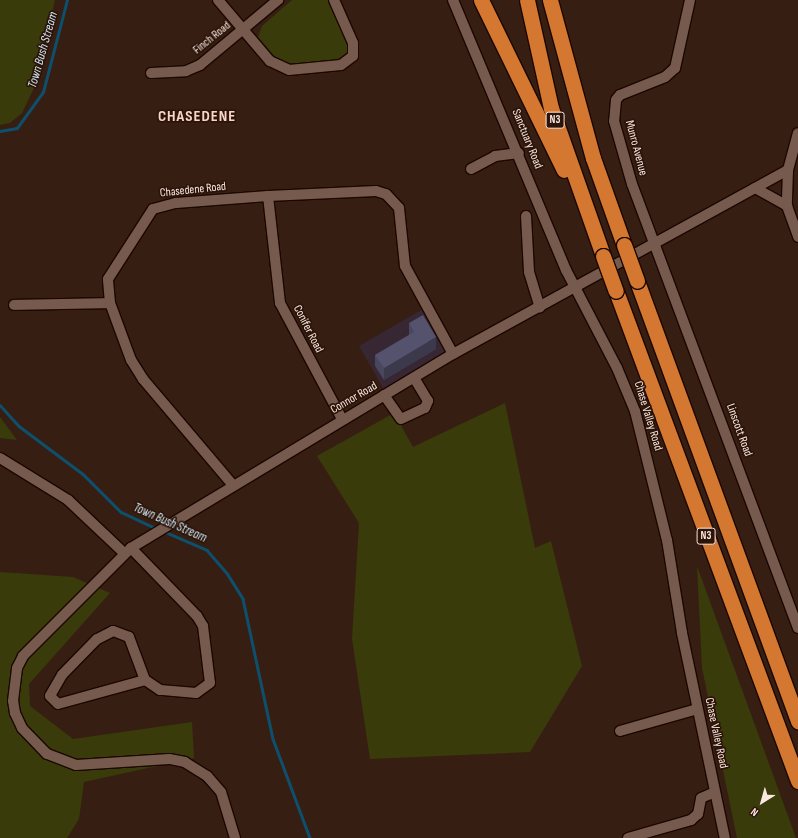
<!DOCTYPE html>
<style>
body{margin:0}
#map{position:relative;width:798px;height:838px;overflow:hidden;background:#361e13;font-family:"Sofia Sans Condensed",sans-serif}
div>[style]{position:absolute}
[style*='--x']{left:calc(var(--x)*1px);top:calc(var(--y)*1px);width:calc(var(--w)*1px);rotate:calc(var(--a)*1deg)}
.commercial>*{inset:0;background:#362733;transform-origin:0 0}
.green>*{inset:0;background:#3a3b0b}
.stream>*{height:2.5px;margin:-1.25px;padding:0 1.25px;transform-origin:1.25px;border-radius:1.25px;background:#0d506d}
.roads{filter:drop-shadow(1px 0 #1c0701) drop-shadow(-1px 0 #1c0701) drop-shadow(0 1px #1c0701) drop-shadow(0 -1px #1c0701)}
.minor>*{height:10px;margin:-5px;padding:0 5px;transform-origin:5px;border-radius:5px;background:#775a4e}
.highway>*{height:15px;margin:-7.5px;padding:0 7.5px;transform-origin:7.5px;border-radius:7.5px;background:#d47730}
.bridges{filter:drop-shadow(1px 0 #1c0701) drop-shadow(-1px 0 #1c0701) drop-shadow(0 1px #1c0701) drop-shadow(0 -1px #1c0701)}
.highway-bridge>*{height:15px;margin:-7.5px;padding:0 7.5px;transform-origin:7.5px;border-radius:7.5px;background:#d47730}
.wall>*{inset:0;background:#49475e}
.shaded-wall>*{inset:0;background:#3c394c}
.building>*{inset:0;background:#55526d}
span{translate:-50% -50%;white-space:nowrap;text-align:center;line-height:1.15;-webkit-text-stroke:3.5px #2c1409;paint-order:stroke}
.shield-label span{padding:1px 3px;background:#2c1409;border:1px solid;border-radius:3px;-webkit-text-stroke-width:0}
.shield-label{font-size:11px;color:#fae8e1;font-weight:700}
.street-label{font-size:12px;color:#fae8e1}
.water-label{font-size:13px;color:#cee7f4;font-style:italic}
.district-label{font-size:16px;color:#f9d7c8;font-weight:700;letter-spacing:1px}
.north{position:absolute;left:742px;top:782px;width:40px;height:40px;-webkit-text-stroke:3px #2c1409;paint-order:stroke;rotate:217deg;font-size:11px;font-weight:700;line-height:16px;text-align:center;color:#fae8e1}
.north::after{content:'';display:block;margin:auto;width:14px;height:18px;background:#fae8e1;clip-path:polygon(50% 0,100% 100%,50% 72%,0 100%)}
</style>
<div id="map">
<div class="commercial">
<div style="left:423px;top:309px;width:50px;height:74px;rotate:60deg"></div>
</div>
<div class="green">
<div style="clip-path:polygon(0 0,55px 0,34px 88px,22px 113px,10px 123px,0 125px)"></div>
<div style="clip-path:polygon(292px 0,330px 0,353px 50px,341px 64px,282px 65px,258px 37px,262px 26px)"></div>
<div style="clip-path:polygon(505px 403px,535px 548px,551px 541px,582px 666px,530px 752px,370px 759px,352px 639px,359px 523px,317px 456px,394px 413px,413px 447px)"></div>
<div style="clip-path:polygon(0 417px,17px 440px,0 438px)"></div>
<div style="clip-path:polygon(697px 566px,796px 838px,737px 838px,702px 668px)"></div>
<div style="clip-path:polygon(0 572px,73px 577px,110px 593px,29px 684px,30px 706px,73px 739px,192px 722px,194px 758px,84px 782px,79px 819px,67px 838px,0 838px)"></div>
</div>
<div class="stream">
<div style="--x:0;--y:131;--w:17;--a:-10"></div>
<div style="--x:17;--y:128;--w:44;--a:-54.2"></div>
<div style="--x:43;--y:92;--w:95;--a:-75.4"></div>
<div style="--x:0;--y:405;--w:28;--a:48"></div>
<div style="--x:19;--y:426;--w:80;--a:36.9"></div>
<div style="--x:83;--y:474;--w:54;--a:45"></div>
<div style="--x:121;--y:512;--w:40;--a:25"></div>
<div style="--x:163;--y:531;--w:48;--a:23.4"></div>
<div style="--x:207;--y:550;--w:30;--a:49"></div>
<div style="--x:227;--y:573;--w:31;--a:58"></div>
<div style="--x:243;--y:599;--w:143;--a:77.9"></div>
<div style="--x:273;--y:739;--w:106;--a:69.5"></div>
</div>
<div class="roads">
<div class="minor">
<div style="--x:218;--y:0;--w:80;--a:49.6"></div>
<div style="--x:270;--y:61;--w:21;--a:25"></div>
<div style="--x:289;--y:70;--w:52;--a:-5.5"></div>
<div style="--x:341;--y:65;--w:15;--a:-37"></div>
<div style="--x:353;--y:56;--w:13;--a:-90"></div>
<div style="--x:353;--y:43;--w:47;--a:-113.8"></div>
<div style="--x:453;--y:0;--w:293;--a:67.3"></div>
<div style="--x:566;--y:270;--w:110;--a:62.5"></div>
<div style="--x:617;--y:368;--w:47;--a:67.3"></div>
<div style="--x:635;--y:411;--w:133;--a:76.1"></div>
<div style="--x:667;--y:540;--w:94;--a:80.8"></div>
<div style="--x:682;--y:633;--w:209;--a:78.2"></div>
<div style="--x:690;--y:0;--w:70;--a:102.4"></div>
<div style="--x:675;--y:68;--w:13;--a:138"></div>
<div style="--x:665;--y:77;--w:48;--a:158.2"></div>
<div style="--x:620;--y:95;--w:6;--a:129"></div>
<div style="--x:616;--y:100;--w:21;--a:95"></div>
<div style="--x:614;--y:121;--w:66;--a:74.1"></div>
<div style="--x:632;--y:184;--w:474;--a:69.5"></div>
<div style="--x:151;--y:73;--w:35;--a:-3"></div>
<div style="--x:186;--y:71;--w:15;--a:-23"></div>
<div style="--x:200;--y:65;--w:102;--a:-39.8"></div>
<div style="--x:471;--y:169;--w:27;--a:-28"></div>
<div style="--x:495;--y:156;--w:24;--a:-7"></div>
<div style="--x:788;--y:170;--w:36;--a:92"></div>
<div style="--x:787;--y:206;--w:33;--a:70"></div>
<div style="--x:755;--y:188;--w:37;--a:29"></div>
<div style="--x:268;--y:196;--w:108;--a:83.6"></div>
<div style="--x:280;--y:303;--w:132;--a:61.9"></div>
<div style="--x:526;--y:216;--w:56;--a:86.9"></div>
<div style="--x:529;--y:272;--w:37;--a:73"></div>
<div style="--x:14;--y:305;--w:96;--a:-1.2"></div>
<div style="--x:384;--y:395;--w:29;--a:55"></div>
<div style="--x:401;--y:419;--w:26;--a:-25"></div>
<div style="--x:425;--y:408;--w:8;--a:-67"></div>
<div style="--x:428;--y:401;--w:27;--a:-121"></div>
<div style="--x:0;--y:458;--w:80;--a:31.7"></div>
<div style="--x:68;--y:500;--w:77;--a:43.4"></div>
<div style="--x:232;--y:484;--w:138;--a:-130.3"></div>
<div style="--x:143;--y:379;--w:22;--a:-122"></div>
<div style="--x:131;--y:360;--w:61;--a:-110.2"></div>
<div style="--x:110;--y:303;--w:24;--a:-95"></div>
<div style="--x:108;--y:279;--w:83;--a:-57.3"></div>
<div style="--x:153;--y:209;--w:24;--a:-15"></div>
<div style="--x:176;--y:203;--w:92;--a:-4.4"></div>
<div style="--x:268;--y:196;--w:108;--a:-2.7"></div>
<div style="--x:376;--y:191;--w:10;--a:17"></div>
<div style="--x:386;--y:194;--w:19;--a:47"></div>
<div style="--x:399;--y:208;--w:58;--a:84.1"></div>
<div style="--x:405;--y:266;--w:100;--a:61.4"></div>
<div style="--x:131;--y:548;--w:95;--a:45.9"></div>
<div style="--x:197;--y:616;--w:12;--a:59"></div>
<div style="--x:203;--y:626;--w:57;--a:83"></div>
<div style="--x:210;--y:683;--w:17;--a:144"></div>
<div style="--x:196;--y:693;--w:36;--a:-175"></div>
<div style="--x:160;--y:690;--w:18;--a:-146"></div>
<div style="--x:145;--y:680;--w:46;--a:-110.4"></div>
<div style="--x:129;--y:637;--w:17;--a:-159"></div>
<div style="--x:113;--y:631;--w:18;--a:153"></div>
<div style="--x:97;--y:639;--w:50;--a:134.2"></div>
<div style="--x:62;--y:675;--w:24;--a:120"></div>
<div style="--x:50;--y:696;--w:11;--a:45"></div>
<div style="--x:58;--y:704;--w:90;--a:-15.4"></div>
<div style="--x:620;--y:731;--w:80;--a:-15.9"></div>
<div style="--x:235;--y:838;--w:48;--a:-106.9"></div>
<div style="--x:221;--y:792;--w:21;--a:-131"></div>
<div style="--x:207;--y:776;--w:26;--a:-148"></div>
<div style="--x:185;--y:762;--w:16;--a:-169"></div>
<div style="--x:169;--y:759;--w:93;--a:176.3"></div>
<div style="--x:76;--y:765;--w:31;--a:-159"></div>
<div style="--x:47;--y:754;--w:36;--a:-134"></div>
<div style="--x:22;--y:728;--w:17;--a:-115"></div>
<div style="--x:15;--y:713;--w:12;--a:-99"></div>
<div style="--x:13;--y:701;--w:33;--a:-83"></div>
<div style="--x:17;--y:668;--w:13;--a:-63"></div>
<div style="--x:23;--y:656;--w:153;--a:-45"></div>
<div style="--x:131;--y:548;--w:376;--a:-31.1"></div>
<div style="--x:453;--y:354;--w:382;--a:-28.8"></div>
<div style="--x:788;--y:170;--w:38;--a:-75"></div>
<div style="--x:628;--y:838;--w:66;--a:-15.9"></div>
<div style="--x:691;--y:820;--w:9;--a:-41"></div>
<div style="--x:698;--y:814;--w:16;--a:-79"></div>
<div style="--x:701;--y:798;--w:15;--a:-23"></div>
</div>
<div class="highway">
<div style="--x:481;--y:0;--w:189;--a:64"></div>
<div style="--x:527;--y:0;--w:111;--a:77.5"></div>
<div style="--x:551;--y:108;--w:157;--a:70.6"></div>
<div style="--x:550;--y:0;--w:164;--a:74.8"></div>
<div style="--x:593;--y:158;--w:92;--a:70.4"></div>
<div style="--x:637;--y:281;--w:469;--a:69.9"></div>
<div style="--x:616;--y:291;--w:523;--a:69.62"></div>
</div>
</div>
<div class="bridges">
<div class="highway-bridge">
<div style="--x:624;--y:245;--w:38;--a:70"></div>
<div style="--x:603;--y:256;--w:37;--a:70"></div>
</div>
</div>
<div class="wall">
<div style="clip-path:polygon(409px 323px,436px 349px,384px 380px,375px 366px,375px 355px,409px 335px)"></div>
</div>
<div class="shaded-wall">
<div style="clip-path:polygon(436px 337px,436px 349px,384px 380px,384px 368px)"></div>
</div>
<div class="building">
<div style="clip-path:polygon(423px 315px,436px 337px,384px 368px,375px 355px,414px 332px,409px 323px)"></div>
</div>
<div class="shield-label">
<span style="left:555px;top:120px">N3</span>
<span style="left:706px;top:536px">N3</span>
</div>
<div class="street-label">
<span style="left:212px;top:38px;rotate:-39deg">Finch Road</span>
<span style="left:527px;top:139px;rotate:68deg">Sanctuary Road</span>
<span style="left:636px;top:148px;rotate:75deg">Munro Avenue</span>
<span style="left:193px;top:190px;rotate:-6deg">Chasedene Road</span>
<span style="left:308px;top:329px;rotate:63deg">Conifer Road</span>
<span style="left:354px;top:398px;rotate:-30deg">Connor Road</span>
<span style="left:648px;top:416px;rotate:73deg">Chase Valley Road</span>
<span style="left:739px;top:430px;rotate:70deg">Linscott Road</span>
<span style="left:716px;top:733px;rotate:78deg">Chase Valley Road</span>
</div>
<div class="water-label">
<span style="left:43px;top:50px;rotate:-74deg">Town Bush Stream</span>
<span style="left:170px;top:523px;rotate:24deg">Town Bush Stream</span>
</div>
<div class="district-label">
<span style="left:197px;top:117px">CHASEDENE</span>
</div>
<div class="north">N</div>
</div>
